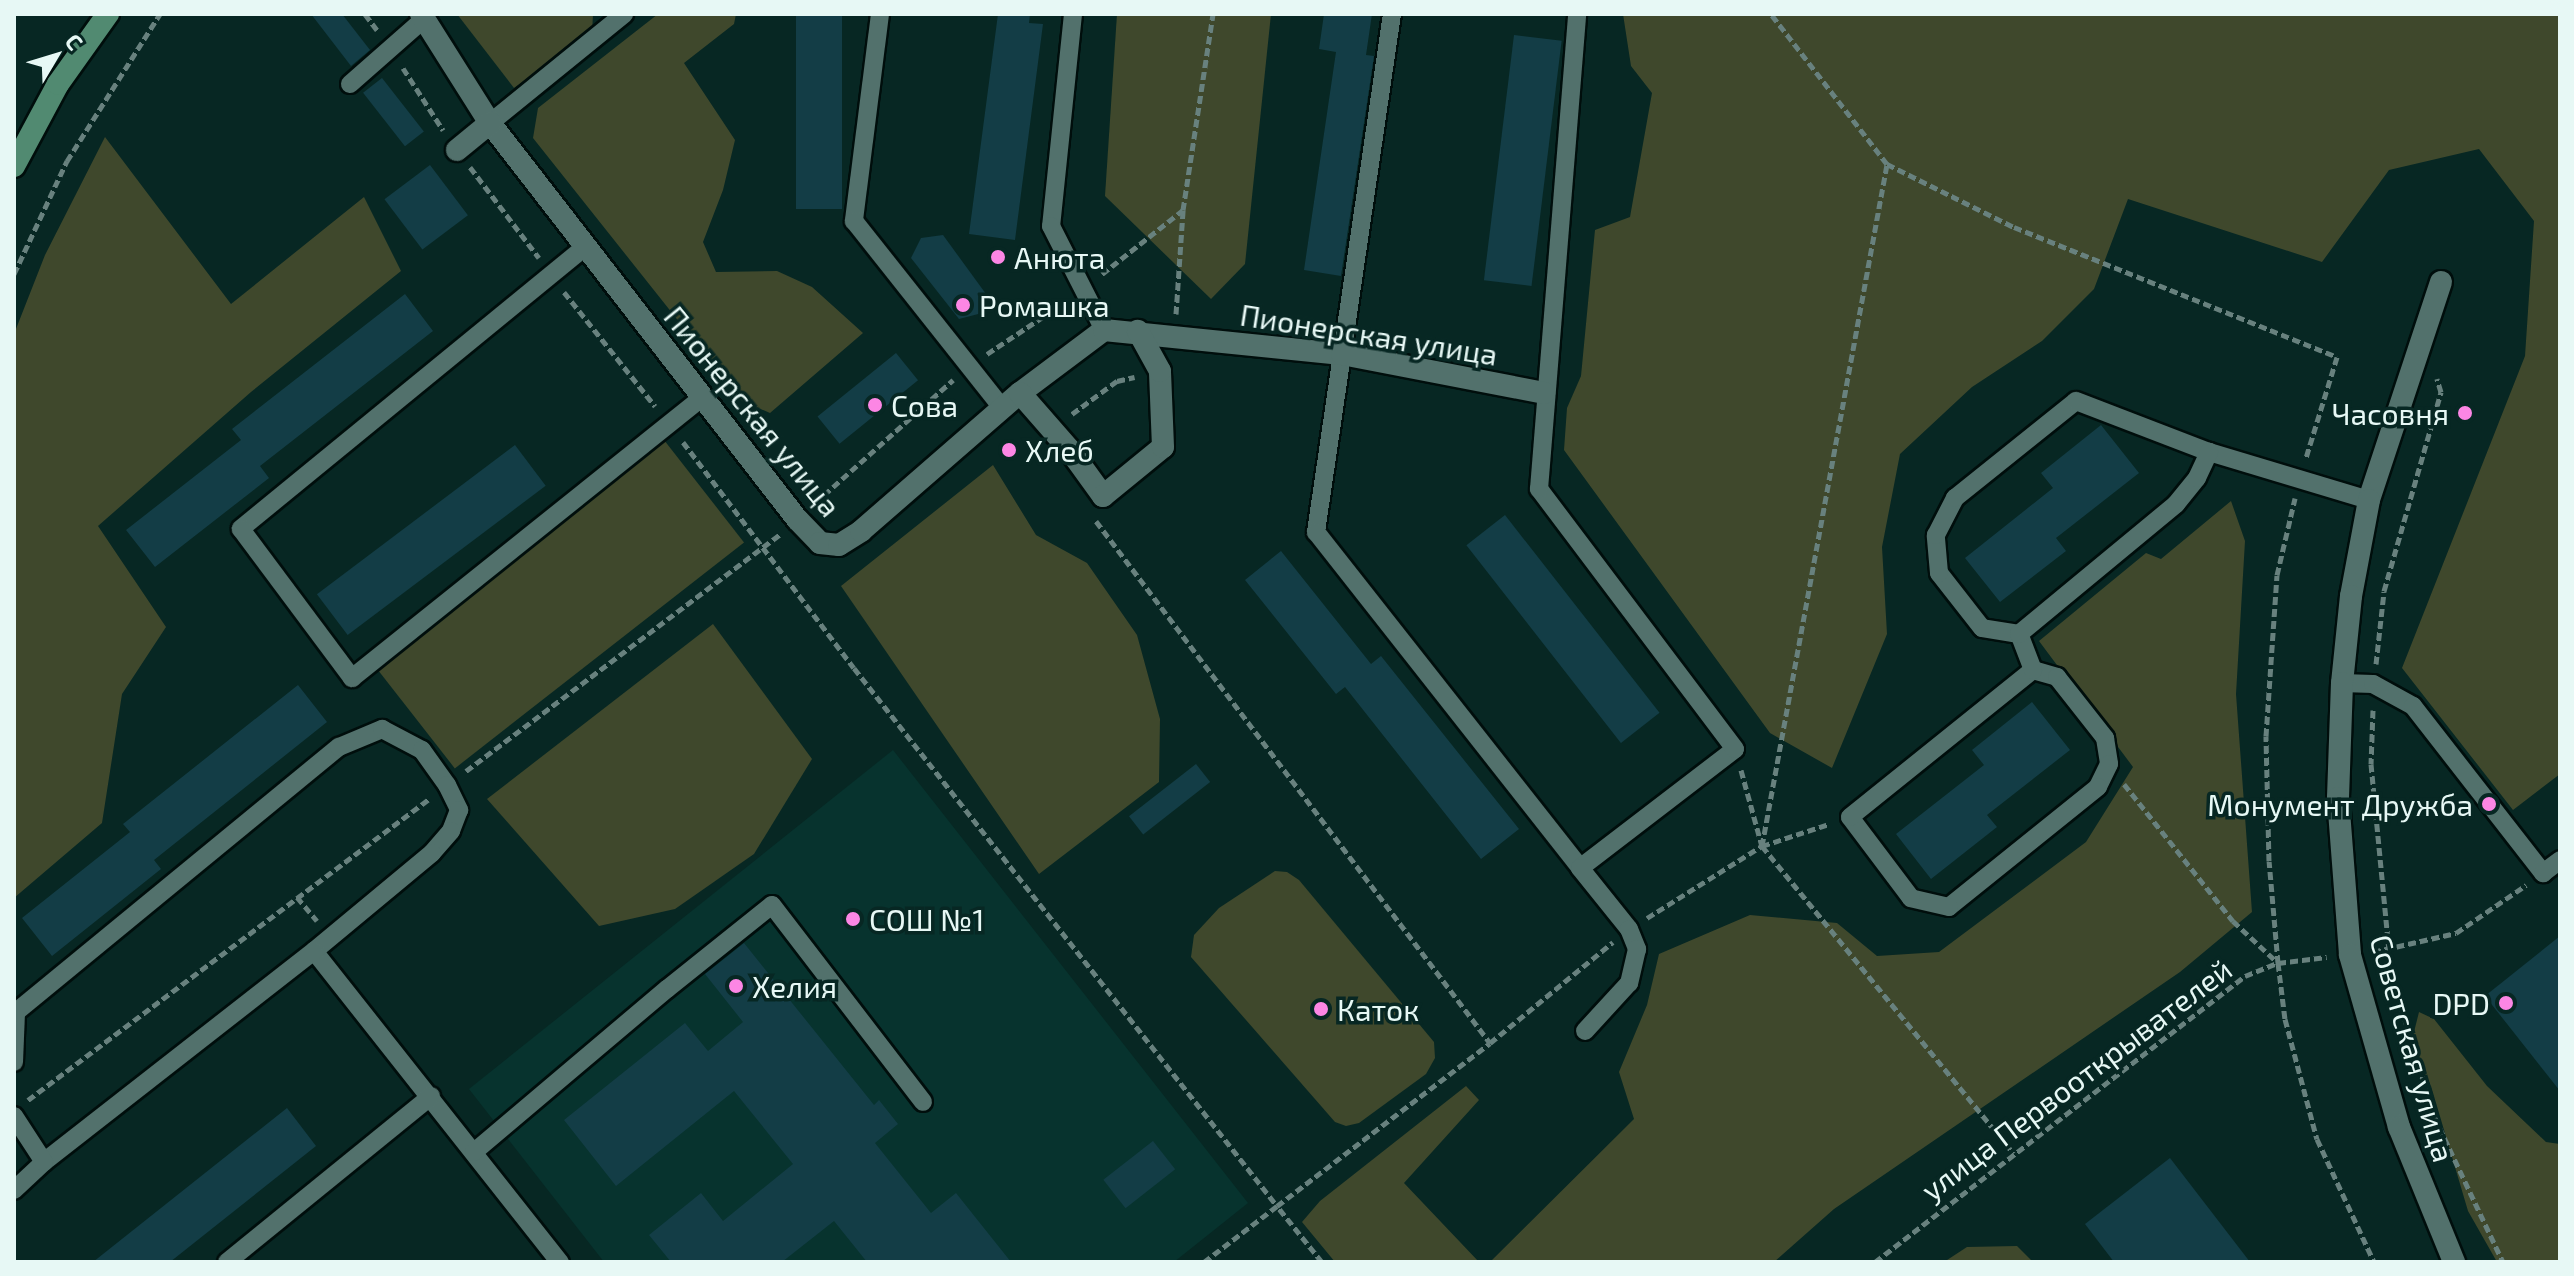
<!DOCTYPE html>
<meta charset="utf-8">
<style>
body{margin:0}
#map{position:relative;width:2574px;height:1276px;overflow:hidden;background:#072723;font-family:"Exo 2",sans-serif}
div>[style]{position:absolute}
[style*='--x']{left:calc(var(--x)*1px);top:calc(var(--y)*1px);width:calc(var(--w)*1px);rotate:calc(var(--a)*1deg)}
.built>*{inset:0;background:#07332e}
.green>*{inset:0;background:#3f482c;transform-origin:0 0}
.building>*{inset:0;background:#133d46;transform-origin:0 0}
.path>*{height:5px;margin-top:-2.5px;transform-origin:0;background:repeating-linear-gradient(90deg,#68817e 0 8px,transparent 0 12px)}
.roads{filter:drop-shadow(2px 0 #000e0c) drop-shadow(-2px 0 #000e0c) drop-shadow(0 2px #000e0c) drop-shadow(0 -2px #000e0c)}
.service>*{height:18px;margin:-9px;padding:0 9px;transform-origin:9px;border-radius:9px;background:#52716c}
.minor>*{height:22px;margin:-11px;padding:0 11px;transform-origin:11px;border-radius:11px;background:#52716c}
.tertiary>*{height:22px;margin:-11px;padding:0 11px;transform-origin:11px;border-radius:11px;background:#52716c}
.secondary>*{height:22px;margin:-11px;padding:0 11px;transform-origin:11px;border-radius:11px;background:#518a71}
.dots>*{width:22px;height:22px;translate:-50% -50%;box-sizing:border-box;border:4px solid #072723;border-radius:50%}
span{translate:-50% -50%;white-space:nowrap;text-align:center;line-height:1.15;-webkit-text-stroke:7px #072723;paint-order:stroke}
.poi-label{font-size:30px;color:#e7f8f5}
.left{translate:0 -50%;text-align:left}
.right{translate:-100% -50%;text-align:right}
.street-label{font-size:30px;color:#e7f8f5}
.frame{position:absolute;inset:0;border:16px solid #e7f8f5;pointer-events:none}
.north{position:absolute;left:16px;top:16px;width:80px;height:80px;-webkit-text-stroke:6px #072723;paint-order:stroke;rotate:52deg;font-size:22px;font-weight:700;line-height:32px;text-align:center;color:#e7f8f5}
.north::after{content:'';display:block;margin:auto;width:28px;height:36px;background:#e7f8f5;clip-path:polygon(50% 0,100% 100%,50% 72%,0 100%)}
</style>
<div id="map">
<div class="built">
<div style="clip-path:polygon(893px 750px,1248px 1203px,1174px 1262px,604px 1262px,469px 1089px)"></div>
</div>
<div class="green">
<div style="clip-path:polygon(457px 14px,593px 14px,592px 34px,514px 88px)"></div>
<div style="clip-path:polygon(658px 14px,736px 14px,734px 24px,684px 63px,735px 140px,723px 190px,703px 242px,716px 272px,777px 271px,812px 287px,863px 333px,770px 413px,742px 401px,533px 138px,538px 108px)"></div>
<div style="clip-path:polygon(1117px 14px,1271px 14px,1245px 264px,1211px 299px,1105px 196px)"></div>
<div style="clip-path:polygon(1623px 14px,2560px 14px,2560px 774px,2513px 810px,2402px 668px,2525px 356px,2534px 221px,2479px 149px,2389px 170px,2322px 262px,2128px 199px,2094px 289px,2042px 341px,1972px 387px,1900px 454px,1882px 547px,1887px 634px,1832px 768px,1770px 733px,1564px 450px,1567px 408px,1581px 376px,1595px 230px,1630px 217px,1652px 93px,1631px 66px)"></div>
<div style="clip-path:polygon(105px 137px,231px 304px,364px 197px,401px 271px,251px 392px,98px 526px,166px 627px,122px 694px,102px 823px,14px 898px,14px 334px,45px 255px)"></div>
<div style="left:664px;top:440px;width:130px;height:367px;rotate:52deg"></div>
<div style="clip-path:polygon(993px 465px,1036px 535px,1087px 563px,1137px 635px,1160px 719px,1159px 782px,1039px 874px,841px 586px)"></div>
<div style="clip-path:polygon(2231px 501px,2245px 541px,2236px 694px,2252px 912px,2180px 972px,1834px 1209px,1774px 1262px,1490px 1262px,1634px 1119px,1619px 1072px,1647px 1005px,1659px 954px,1750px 915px,1837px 923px,1877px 956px,1939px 952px,2086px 842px,2133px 767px,2039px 641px,2146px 553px,2161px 559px)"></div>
<div style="clip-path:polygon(713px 624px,812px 759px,754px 854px,675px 909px,599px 926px,487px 799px)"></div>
<div style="clip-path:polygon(1275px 871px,1287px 872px,1299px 880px,1434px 1042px,1435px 1058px,1426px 1074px,1359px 1123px,1346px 1126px,1335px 1122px,1191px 957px,1194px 935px,1219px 908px)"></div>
<div style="clip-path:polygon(2419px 1012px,2434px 1019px,2487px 1086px,2546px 1142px,2560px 1144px,2560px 1262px,2497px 1262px,2468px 1211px,2431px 1086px,2411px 1044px)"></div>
<div style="clip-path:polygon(1466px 1086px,1479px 1100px,1404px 1183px,1479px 1262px,1335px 1262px,1302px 1222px,1320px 1201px)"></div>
<div style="clip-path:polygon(2017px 1246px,2033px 1262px,1944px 1262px,1967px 1247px)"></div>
</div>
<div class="building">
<div style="clip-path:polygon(311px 14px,342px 14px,370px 50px,351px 66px)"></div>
<div style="left:796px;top:14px;width:46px;height:195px"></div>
<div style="clip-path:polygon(998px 14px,1030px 14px,1029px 23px,1043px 24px,1015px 240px,969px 234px)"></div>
<div style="clip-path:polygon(1324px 14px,1372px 14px,1366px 55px,1374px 56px,1341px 276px,1304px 270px,1336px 52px,1319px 49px)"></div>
<div style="left:1514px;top:35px;width:48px;height:247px;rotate:7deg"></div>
<div style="left:382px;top:78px;width:68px;height:24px;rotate:52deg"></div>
<div style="left:430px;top:165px;width:63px;height:57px;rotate:53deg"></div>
<div style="clip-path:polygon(943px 235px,986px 294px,982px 313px,959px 319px,911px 258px,921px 238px)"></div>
<div style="clip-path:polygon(405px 294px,433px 331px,260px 466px,269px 478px,155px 567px,126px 530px,241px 440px,232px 429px)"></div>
<div style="left:896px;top:353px;width:35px;height:101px;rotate:51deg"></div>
<div style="clip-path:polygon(2101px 425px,2139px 473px,2056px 538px,2066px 551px,2000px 602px,1965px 558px,2053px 488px,2041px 473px)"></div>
<div style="left:515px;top:445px;width:51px;height:248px;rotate:53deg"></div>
<div style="left:1505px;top:515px;width:251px;height:49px;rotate:52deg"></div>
<div style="clip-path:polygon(1281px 551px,1371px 664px,1381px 656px,1519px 829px,1481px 859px,1345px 687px,1336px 694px,1245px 580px)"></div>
<div style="clip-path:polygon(298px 685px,327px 722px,154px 860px,161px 869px,52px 956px,22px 918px,130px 832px,123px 824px)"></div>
<div style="clip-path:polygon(2032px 702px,2070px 750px,1987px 815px,1997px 827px,1931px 879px,1896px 834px,1984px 765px,1972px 750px)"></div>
<div style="left:1196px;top:764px;width:23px;height:85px;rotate:52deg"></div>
<div style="clip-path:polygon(2560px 936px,2560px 1091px,2485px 996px)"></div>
<div style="clip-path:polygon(744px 943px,874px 1105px,879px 1100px,898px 1124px,875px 1143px,931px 1213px,956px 1193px,1011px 1262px,867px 1262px,834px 1221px,782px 1262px,671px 1262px,649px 1235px,701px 1193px,723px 1221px,793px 1164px,734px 1091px,616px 1186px,564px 1120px,685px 1023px,708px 1051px,743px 1022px,705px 974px)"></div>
<div style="clip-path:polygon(287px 1108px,316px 1146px,170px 1262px,93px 1262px)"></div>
<div style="left:1153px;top:1141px;width:36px;height:63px;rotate:52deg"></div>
<div style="clip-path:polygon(2170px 1158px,2250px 1262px,2114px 1262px,2085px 1224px)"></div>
</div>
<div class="path">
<div style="--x:365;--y:14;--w:20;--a:53"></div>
<div style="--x:403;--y:68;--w:74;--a:57.2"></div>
<div style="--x:1887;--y:164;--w:142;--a:26.4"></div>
<div style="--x:2014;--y:227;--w:348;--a:21.9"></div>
<div style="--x:2337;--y:357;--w:106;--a:107.1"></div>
<div style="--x:470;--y:167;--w:114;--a:52.8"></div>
<div style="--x:14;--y:274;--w:125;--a:-64.9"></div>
<div style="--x:67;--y:161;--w:174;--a:-57.7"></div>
<div style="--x:1102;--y:274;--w:103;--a:-38.3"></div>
<div style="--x:564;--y:292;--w:146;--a:51.4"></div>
<div style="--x:1176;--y:314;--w:104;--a:-86.1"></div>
<div style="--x:1183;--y:210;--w:198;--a:-81.3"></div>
<div style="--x:987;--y:354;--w:94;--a:-33.7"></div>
<div style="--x:1072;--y:414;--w:56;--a:-36.3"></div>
<div style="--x:1117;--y:381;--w:18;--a:-13"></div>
<div style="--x:683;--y:442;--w:283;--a:52.9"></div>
<div style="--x:854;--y:668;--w:684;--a:51.82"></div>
<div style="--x:1277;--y:1206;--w:92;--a:142.5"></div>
<div style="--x:815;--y:503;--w:185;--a:-41.7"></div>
<div style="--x:1096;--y:521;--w:654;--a:52.95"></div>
<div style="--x:2376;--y:664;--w:73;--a:-83.7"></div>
<div style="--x:2384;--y:591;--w:207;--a:-74"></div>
<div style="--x:2441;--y:392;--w:14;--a:-107"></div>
<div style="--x:2373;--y:710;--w:54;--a:92.1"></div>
<div style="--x:2371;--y:764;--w:210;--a:84.5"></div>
<div style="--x:2391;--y:973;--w:149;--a:73.3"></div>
<div style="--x:2434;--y:1116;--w:161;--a:64.7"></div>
<div style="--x:1741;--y:770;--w:79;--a:74.6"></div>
<div style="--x:1762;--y:846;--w:397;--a:50.7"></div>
<div style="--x:466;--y:771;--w:393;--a:-37"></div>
<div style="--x:2124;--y:784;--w:175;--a:51.5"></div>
<div style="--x:2233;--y:921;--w:62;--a:43"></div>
<div style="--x:2278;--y:963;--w:49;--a:-7"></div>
<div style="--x:1762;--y:846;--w:693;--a:-79.61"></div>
<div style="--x:1887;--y:164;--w:190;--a:-127.7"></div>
<div style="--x:297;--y:897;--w:31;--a:50"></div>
<div style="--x:1647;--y:918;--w:136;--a:-32.1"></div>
<div style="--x:1762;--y:846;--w:71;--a:-18.2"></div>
<div style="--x:2373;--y:952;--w:85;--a:-12.9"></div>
<div style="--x:2456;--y:933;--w:85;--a:-34.4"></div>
<div style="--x:2278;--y:963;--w:56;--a:82.9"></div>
<div style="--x:2285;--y:1019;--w:124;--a:75.1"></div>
<div style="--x:2317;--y:1139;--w:136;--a:65.1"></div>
<div style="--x:28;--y:1100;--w:501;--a:-36.89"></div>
<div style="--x:1322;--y:1262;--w:72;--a:-128.8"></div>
<div style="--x:1277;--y:1206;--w:268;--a:-37.4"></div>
<div style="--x:1490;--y:1043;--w:159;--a:-39.4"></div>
<div style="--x:1875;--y:1262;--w:468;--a:-37.7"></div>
<div style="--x:2245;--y:976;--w:35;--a:-22"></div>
<div style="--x:2278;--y:963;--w:102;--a:-95"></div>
<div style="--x:2269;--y:861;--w:125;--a:-91.4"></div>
<div style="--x:2266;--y:736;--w:161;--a:-86.1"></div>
<div style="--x:2277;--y:575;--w:79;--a:-76.8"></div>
</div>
<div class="roads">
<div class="service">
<div style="--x:880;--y:14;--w:209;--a:97.2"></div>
<div style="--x:854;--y:221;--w:240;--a:51.6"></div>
<div style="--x:1073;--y:14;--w:213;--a:95.9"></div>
<div style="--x:1051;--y:226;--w:117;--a:63"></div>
<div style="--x:1392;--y:14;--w:524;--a:98.35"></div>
<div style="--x:1316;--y:532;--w:427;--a:51.8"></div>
<div style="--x:1580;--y:868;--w:195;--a:-37.5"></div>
<div style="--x:1735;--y:749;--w:326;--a:-127"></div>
<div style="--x:1539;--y:489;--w:477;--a:-85.4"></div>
<div style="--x:350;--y:84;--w:98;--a:-41.3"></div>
<div style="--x:490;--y:123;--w:173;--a:-39.1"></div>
<div style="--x:585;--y:247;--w:445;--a:140.7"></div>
<div style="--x:241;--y:529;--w:186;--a:53.3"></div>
<div style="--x:352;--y:678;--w:450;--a:-38.7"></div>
<div style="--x:2019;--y:634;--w:37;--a:-171"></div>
<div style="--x:1982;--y:628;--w:70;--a:-128"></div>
<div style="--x:1939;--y:573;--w:38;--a:-95"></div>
<div style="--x:1936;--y:535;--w:42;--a:-62.8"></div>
<div style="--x:1955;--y:498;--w:155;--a:-38.7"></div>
<div style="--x:2076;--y:401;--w:142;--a:21"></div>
<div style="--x:2209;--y:452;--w:167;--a:16.7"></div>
<div style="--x:2033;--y:670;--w:25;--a:16"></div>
<div style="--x:2057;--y:677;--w:78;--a:51.8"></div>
<div style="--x:2105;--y:738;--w:26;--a:81"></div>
<div style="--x:2109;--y:764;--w:25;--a:116"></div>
<div style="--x:2098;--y:787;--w:191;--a:141.2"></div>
<div style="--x:1949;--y:907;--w:39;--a:-167"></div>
<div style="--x:1911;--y:898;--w:101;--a:-127"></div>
<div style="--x:1850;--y:817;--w:235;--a:-38.8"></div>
<div style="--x:2033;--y:670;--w:39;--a:-111"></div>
<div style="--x:2019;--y:634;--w:204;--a:-39.6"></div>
<div style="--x:2176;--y:504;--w:33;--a:-51"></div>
<div style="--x:2197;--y:478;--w:29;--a:-65"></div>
<div style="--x:2342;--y:683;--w:31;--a:2"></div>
<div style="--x:2373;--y:684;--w:46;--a:28.8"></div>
<div style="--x:2413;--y:706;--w:212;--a:52.1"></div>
<div style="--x:2543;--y:873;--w:21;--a:-37"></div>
<div style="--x:1580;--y:868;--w:78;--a:51.2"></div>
<div style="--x:1629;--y:929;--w:22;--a:68"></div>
<div style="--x:1637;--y:949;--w:35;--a:103"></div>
<div style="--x:1629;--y:983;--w:65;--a:132.5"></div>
<div style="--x:314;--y:951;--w:397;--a:51.7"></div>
<div style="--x:14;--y:1062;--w:50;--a:-87.7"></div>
<div style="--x:16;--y:1012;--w:418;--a:-39.4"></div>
<div style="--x:339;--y:747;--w:47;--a:-22.7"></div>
<div style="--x:382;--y:729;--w:45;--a:27.7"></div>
<div style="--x:422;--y:750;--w:43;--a:54.5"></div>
<div style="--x:447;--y:785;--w:28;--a:64"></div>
<div style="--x:459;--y:810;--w:22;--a:111"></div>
<div style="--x:451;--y:831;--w:29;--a:131"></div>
<div style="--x:432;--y:853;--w:153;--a:140.3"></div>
<div style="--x:314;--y:951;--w:343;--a:142"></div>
<div style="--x:44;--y:1162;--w:41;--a:137"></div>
<div style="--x:14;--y:1116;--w:55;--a:56.9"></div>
<div style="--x:474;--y:1152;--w:253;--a:-40.2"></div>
<div style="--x:667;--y:989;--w:134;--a:-38.7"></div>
<div style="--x:772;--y:905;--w:248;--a:52.5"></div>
<div style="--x:227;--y:1262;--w:263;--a:-39.1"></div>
</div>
<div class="minor">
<div style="--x:421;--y:14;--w:129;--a:57.7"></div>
<div style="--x:490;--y:123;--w:501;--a:52.22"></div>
<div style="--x:797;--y:519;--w:33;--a:46"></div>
<div style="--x:820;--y:543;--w:19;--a:6"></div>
<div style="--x:839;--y:545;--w:26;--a:-32"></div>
<div style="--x:861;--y:531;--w:211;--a:-41"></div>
<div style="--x:1020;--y:393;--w:105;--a:-36.9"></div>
<div style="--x:1104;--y:330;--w:239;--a:5.8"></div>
<div style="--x:1342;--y:354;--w:206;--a:10.9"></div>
<div style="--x:457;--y:150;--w:43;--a:-39.3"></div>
<div style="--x:1020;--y:393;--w:74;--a:48.8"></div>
<div style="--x:1069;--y:449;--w:58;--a:54.1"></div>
<div style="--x:1103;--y:496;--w:77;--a:-39.2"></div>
<div style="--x:1163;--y:447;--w:76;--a:-92.3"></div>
<div style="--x:1160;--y:371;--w:46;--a:-118.8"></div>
</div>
<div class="tertiary">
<div style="--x:2441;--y:282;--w:230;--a:108.3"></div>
<div style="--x:2369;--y:500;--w:98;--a:100.6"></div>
<div style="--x:2351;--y:596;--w:87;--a:95.9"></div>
<div style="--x:2342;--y:683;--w:115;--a:92"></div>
<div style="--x:2338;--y:798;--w:157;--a:85.6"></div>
<div style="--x:2350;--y:955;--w:179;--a:74.1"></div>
<div style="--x:2399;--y:1127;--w:146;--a:67.8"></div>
</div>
<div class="secondary">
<div style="--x:14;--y:166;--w:93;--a:-61.8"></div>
<div style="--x:58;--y:84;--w:86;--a:-54.5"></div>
</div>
</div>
<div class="dots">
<div style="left:998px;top:257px;background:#fc86e4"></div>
<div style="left:963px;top:305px;background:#fc86e4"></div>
<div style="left:875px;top:405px;background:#fc86e4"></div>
<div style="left:2465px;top:413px;background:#fc86e4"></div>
<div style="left:1009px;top:450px;background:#fc86e4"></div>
<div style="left:2489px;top:804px;background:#fc86e4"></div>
<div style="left:853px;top:919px;background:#fc86e4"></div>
<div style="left:736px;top:986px;background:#fc86e4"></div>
<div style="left:2506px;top:1003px;background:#fc86e4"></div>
<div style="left:1321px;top:1009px;background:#fc86e4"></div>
</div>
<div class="poi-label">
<span class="left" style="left:1014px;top:257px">Анюта</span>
<span class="left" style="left:979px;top:305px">Ромашка</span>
<span class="left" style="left:891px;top:405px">Сова</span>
<span class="right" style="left:2449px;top:413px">Часовня</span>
<span class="left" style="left:1025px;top:450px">Хлеб</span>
<span class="right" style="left:2473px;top:804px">Монумент Дружба</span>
<span class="left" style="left:869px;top:919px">СОШ №1</span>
<span class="left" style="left:752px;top:986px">Хелия</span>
<span class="right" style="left:2490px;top:1003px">DPD</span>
<span class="left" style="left:1337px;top:1009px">Каток</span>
</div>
<div class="street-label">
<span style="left:1369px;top:334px;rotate:9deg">Пионерская улица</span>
<span style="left:753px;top:411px;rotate:51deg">Пионерская улица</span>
<span style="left:2413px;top:1048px;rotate:74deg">Советская улица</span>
<span style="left:2076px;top:1079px;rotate:-37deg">улица Первооткрывателей</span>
</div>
<div class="frame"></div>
<div class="north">С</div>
</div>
